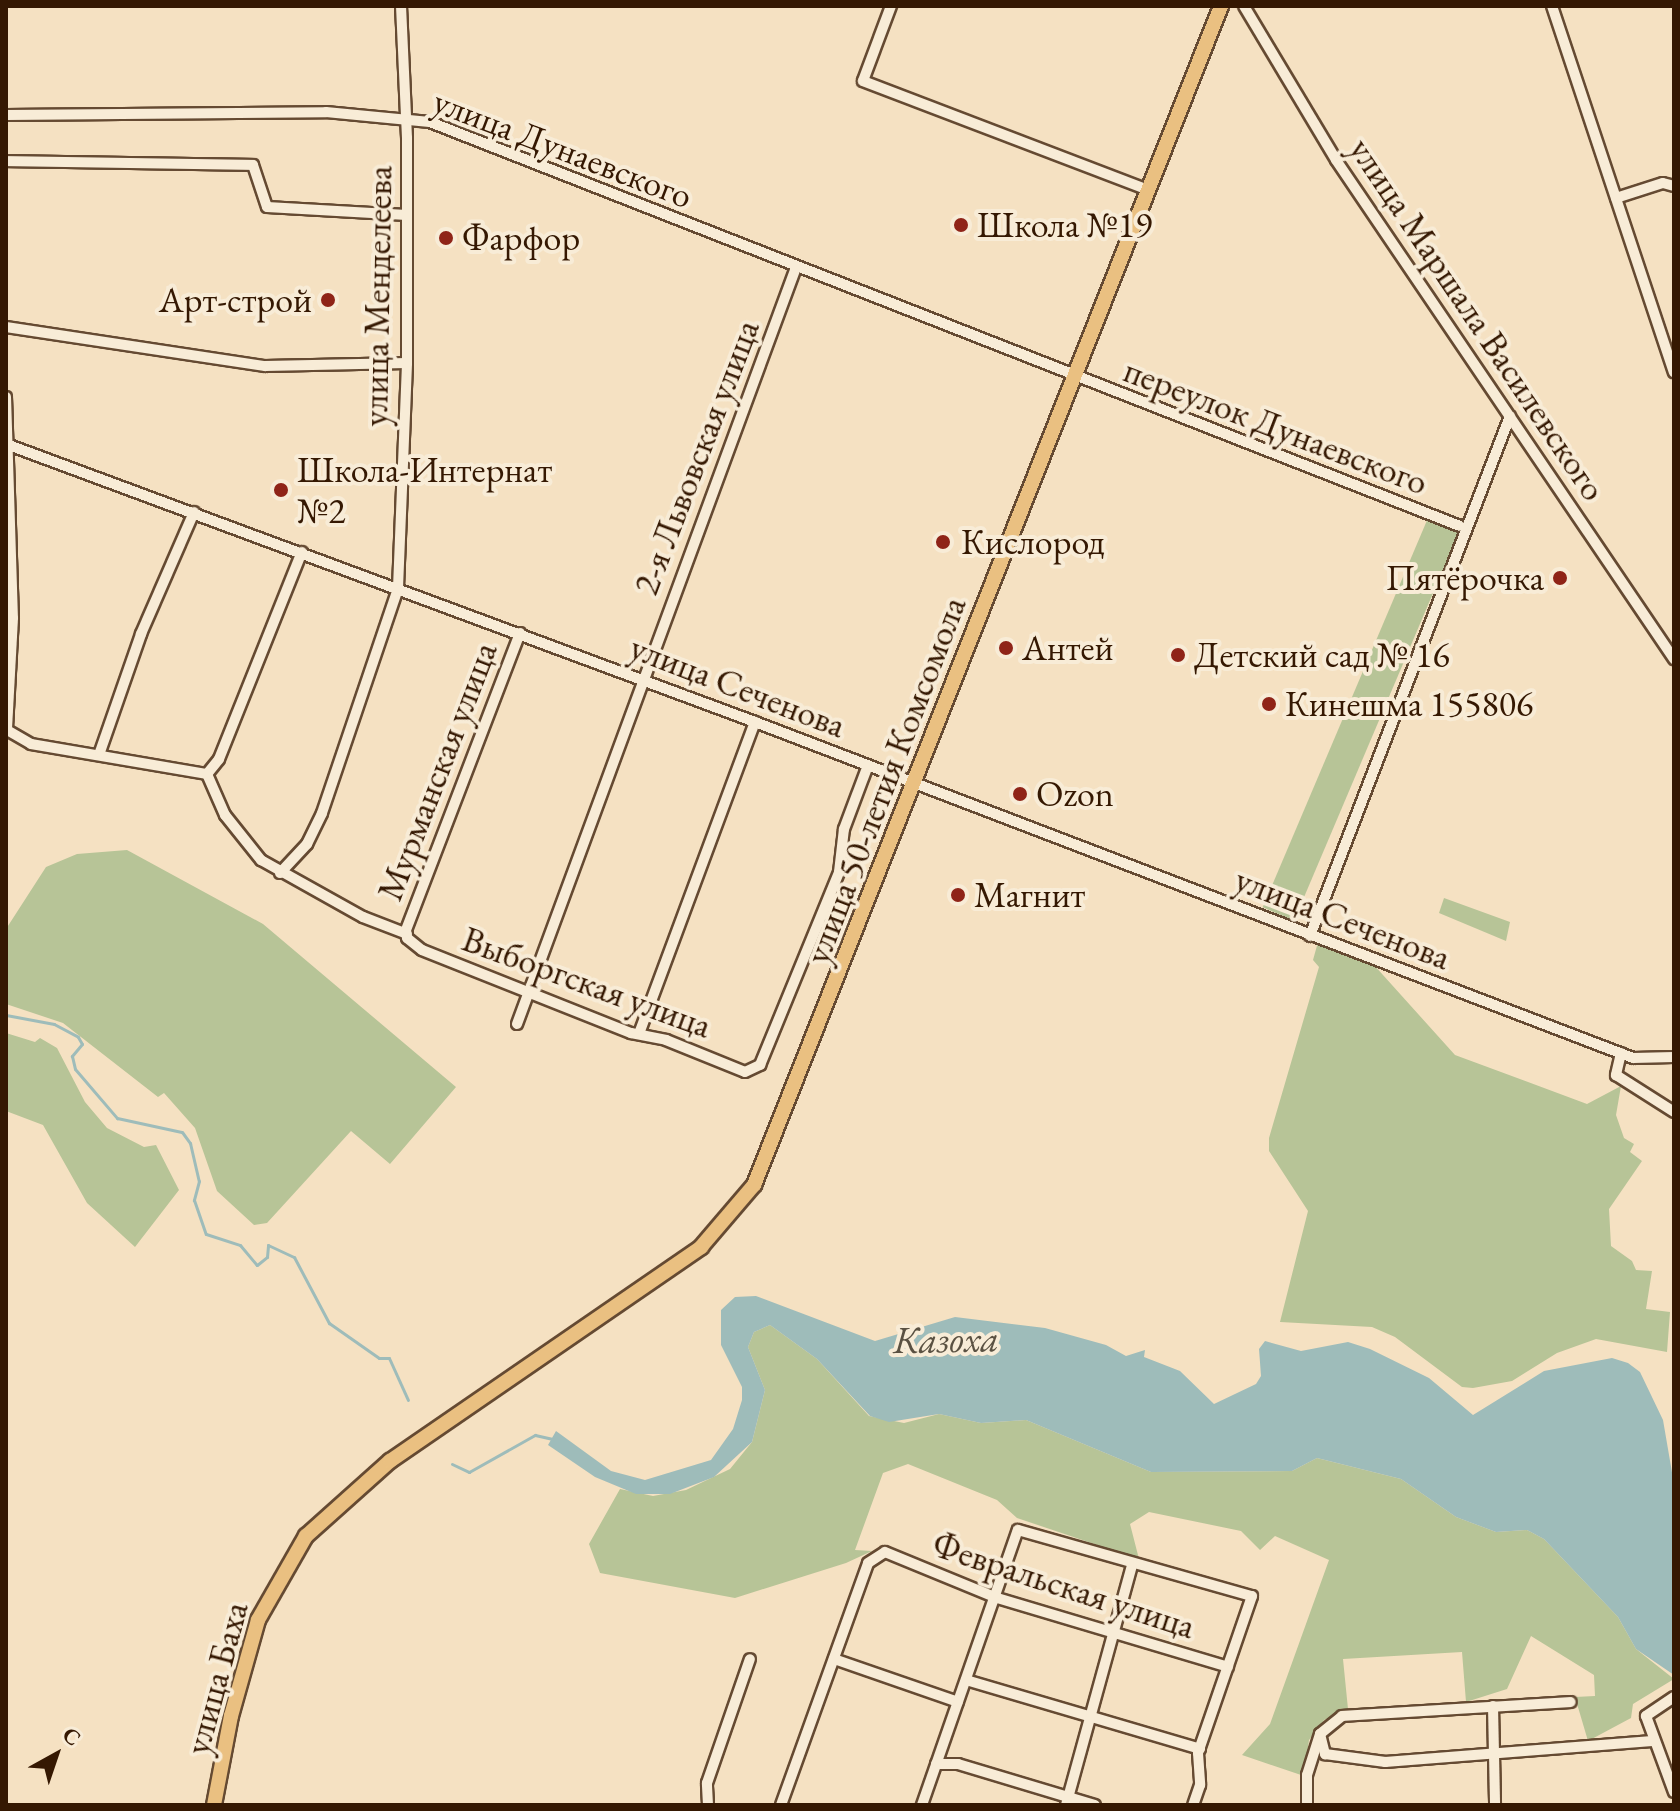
<!DOCTYPE html>
<meta charset="utf-8">
<style>
body{margin:0}
#map{position:relative;width:1680px;height:1811px;overflow:hidden;background:#f5e1c2;font-family:"EB Garamond",serif}
div>[style]{position:absolute}
[style*='--x']{left:calc(var(--x)*1px);top:calc(var(--y)*1px);width:calc(var(--w)*1px);rotate:calc(var(--a)*1deg)}
.green>*{inset:0;background:#b7c497;transform-origin:0 0}
.water>*{inset:0;background:#9ebcba}
.stream>*{height:3px;margin:-1.5px;padding:0 1.5px;transform-origin:1.5px;border-radius:1.5px;background:#9ebcba}
.roads{filter:drop-shadow(2px 0 #654a32) drop-shadow(-2px 0 #654a32) drop-shadow(0 2px #654a32) drop-shadow(0 -2px #654a32)}
.minor>*{height:10px;margin:-5px;padding:0 5px;transform-origin:5px;border-radius:5px;background:#f8ecd7}
.major>*{height:14px;margin:-7px;padding:0 7px;transform-origin:7px;border-radius:7px;background:#eac081}
.dots>*{width:22px;height:22px;translate:-50% -50%;box-sizing:border-box;border:4px solid #f8ecd7;border-radius:50%}
span{translate:-50% -50%;white-space:nowrap;text-align:center;line-height:1.15;-webkit-text-stroke:8px #f8ecd7;paint-order:stroke}
.street-label{font-size:36px;color:#351802}
.poi-label{font-size:36px;color:#351802}
.left{translate:0 -50%;text-align:left}
.right{translate:-100% -50%;text-align:right}
.water-label{font-size:38px;color:#5a5142;font-style:italic}
.frame{position:absolute;inset:0;border:8px solid #351802;pointer-events:none}
.north{position:absolute;left:16px;top:1715px;width:80px;height:80px;-webkit-text-stroke:6px #f8ecd7;paint-order:stroke;rotate:40deg;font-size:22px;font-weight:700;line-height:32px;text-align:center;color:#351802}
.north::after{content:'';display:block;margin:auto;width:28px;height:36px;background:#351802;clip-path:polygon(50% 0,100% 100%,50% 72%,0 100%)}
</style>
<div id="map">
<div class="green">
<div style="left:1428px;top:518px;width:34px;height:423px;rotate:23deg"></div>
<div style="clip-path:polygon(127px 850px,263px 924px,456px 1087px,390px 1164px,351px 1131px,267px 1223px,254px 1225px,217px 1191px,195px 1128px,164px 1093px,158px 1097px,63px 1023px,6px 1004px,6px 929px,46px 867px,77px 854px)"></div>
<div style="clip-path:polygon(1444px 898px,1510px 922px,1506px 941px,1439px 913px)"></div>
<div style="clip-path:polygon(1318px 942px,1374px 965px,1455px 1055px,1587px 1104px,1621px 1086px,1616px 1115px,1624px 1138px,1634px 1144px,1630px 1152px,1642px 1161px,1609px 1209px,1611px 1246px,1632px 1261px,1636px 1270px,1652px 1271px,1646px 1309px,1670px 1312px,1667px 1352px,1596px 1339px,1557px 1353px,1512px 1381px,1473px 1388px,1462px 1387px,1395px 1337px,1372px 1327px,1280px 1322px,1308px 1211px,1269px 1151px,1269px 1138px,1319px 967px,1313px 960px)"></div>
<div style="clip-path:polygon(6px 1033px,35px 1042px,40px 1038px,57px 1048px,85px 1102px,107px 1128px,144px 1147px,156px 1145px,179px 1190px,135px 1247px,87px 1203px,43px 1125px,6px 1111px)"></div>
<div style="clip-path:polygon(770px 1325px,817px 1359px,869px 1416px,904px 1423px,939px 1414px,981px 1423px,1026px 1420px,1151px 1472px,1292px 1471px,1317px 1458px,1401px 1479px,1456px 1517px,1496px 1532px,1527px 1530px,1544px 1539px,1618px 1617px,1636px 1649px,1674px 1679px,1633px 1704px,1631px 1718px,1588px 1741px,1575px 1697px,1595px 1696px,1594px 1675px,1531px 1636px,1507px 1689px,1466px 1702px,1462px 1652px,1343px 1659px,1348px 1709px,1324px 1720px,1309px 1740px,1304px 1776px,1242px 1755px,1270px 1724px,1329px 1560px,1275px 1536px,1260px 1550px,1241px 1531px,1149px 1512px,1130px 1524px,1139px 1559px,1017px 1518px,997px 1500px,908px 1464px,883px 1473px,855px 1550px,872px 1551px,846px 1563px,735px 1598px,600px 1573px,589px 1544px,620px 1489px,653px 1496px,686px 1490px,730px 1469px,752px 1442px,765px 1390px,748px 1347px,754px 1332px)"></div>
</div>
<div class="water">
<div style="clip-path:polygon(756px 1296px,875px 1341px,955px 1317px,1045px 1328px,1106px 1345px,1126px 1356px,1145px 1350px,1144px 1357px,1180px 1371px,1214px 1404px,1256px 1384px,1261px 1376px,1259px 1349px,1265px 1341px,1301px 1351px,1348px 1342px,1370px 1349px,1429px 1378px,1473px 1415px,1544px 1371px,1612px 1358px,1628px 1363px,1640px 1372px,1663px 1420px,1674px 1484px,1674px 1675px,1636px 1649px,1618px 1617px,1544px 1539px,1527px 1530px,1496px 1532px,1456px 1517px,1401px 1479px,1317px 1458px,1292px 1471px,1151px 1472px,1026px 1420px,981px 1423px,939px 1414px,889px 1422px,870px 1416px,817px 1359px,770px 1325px,754px 1332px,748px 1347px,765px 1390px,752px 1442px,714px 1477px,670px 1494px,636px 1494px,595px 1477px,548px 1445px,556px 1431px,611px 1471px,645px 1480px,711px 1460px,733px 1429px,742px 1400px,742px 1387px,721px 1345px,721px 1310px,735px 1297px)"></div>
</div>
<div class="stream">
<div style="--x:6;--y:1015;--w:49;--a:10.6"></div>
<div style="--x:54;--y:1024;--w:27;--a:28"></div>
<div style="--x:78;--y:1037;--w:8;--a:60"></div>
<div style="--x:82;--y:1044;--w:16;--a:130"></div>
<div style="--x:72;--y:1056;--w:13;--a:77"></div>
<div style="--x:75;--y:1069;--w:65;--a:49.4"></div>
<div style="--x:117;--y:1118;--w:66;--a:12.2"></div>
<div style="--x:182;--y:1132;--w:14;--a:54"></div>
<div style="--x:190;--y:1143;--w:39;--a:77"></div>
<div style="--x:199;--y:1181;--w:20;--a:105"></div>
<div style="--x:194;--y:1200;--w:36;--a:71"></div>
<div style="--x:206;--y:1234;--w:36;--a:18"></div>
<div style="--x:240;--y:1245;--w:26;--a:50"></div>
<div style="--x:257;--y:1265;--w:13;--a:-39"></div>
<div style="--x:267;--y:1257;--w:12;--a:-85"></div>
<div style="--x:268;--y:1245;--w:29;--a:25"></div>
<div style="--x:294;--y:1257;--w:75;--a:62.1"></div>
<div style="--x:329;--y:1323;--w:61;--a:35"></div>
<div style="--x:379;--y:1358;--w:10;--a:0"></div>
<div style="--x:389;--y:1358;--w:46;--a:65.7"></div>
<div style="--x:452;--y:1464;--w:19;--a:25"></div>
<div style="--x:469;--y:1472;--w:76;--a:-29.3"></div>
<div style="--x:535;--y:1435;--w:17;--a:13"></div>
</div>
<div class="roads">
<div class="minor">
<div style="--x:891;--y:6;--w:80;--a:110.5"></div>
<div style="--x:863;--y:81;--w:305;--a:20.9"></div>
<div style="--x:1244;--y:6;--w:179;--a:59.1"></div>
<div style="--x:1336;--y:160;--w:603;--a:55.89"></div>
<div style="--x:1552;--y:6;--w:386;--a:71.6"></div>
<div style="--x:6;--y:115;--w:320;--a:-0.5"></div>
<div style="--x:326;--y:112;--w:104;--a:5.5"></div>
<div style="--x:430;--y:122;--w:1106;--a:21.42"></div>
<div style="--x:6;--y:161;--w:247;--a:0.9"></div>
<div style="--x:253;--y:165;--w:44;--a:71.6"></div>
<div style="--x:267;--y:207;--w:140;--a:3.3"></div>
<div style="--x:1616;--y:198;--w:49;--a:-17.7"></div>
<div style="--x:1663;--y:183;--w:11;--a:15"></div>
<div style="--x:6;--y:327;--w:262;--a:8.6"></div>
<div style="--x:265;--y:366;--w:142;--a:-1.2"></div>
<div style="--x:6;--y:397;--w:221;--a:88.2"></div>
<div style="--x:13;--y:618;--w:112;--a:93.1"></div>
<div style="--x:6;--y:444;--w:799;--a:20.36"></div>
<div style="--x:755;--y:722;--w:940;--a:20.94"></div>
<div style="--x:1633;--y:1058;--w:41;--a:-1.4"></div>
<div style="--x:520;--y:633;--w:318;--a:111"></div>
<div style="--x:406;--y:930;--w:8;--a:83"></div>
<div style="--x:407;--y:938;--w:19;--a:39"></div>
<div style="--x:422;--y:950;--w:225;--a:21.7"></div>
<div style="--x:631;--y:1033;--w:36;--a:11"></div>
<div style="--x:666;--y:1040;--w:85;--a:22.1"></div>
<div style="--x:745;--y:1072;--w:17;--a:-25"></div>
<div style="--x:760;--y:1065;--w:209;--a:-67.7"></div>
<div style="--x:839;--y:872;--w:43;--a:-83.4"></div>
<div style="--x:844;--y:829;--w:68;--a:-69.4"></div>
<div style="--x:7;--y:730;--w:28;--a:30"></div>
<div style="--x:31;--y:744;--w:179;--a:9.7"></div>
<div style="--x:100;--y:752;--w:125;--a:-70.8"></div>
<div style="--x:141;--y:634;--w:133;--a:-66.5"></div>
<div style="--x:207;--y:774;--w:45;--a:66.3"></div>
<div style="--x:225;--y:815;--w:58;--a:51.3"></div>
<div style="--x:261;--y:860;--w:117;--a:29.2"></div>
<div style="--x:363;--y:917;--w:47;--a:21.1"></div>
<div style="--x:207;--y:774;--w:19;--a:-51"></div>
<div style="--x:219;--y:759;--w:223;--a:-68.2"></div>
<div style="--x:280;--y:873;--w:40;--a:-47"></div>
<div style="--x:307;--y:844;--w:34;--a:-64"></div>
<div style="--x:322;--y:813;--w:237;--a:-71.3"></div>
<div style="--x:398;--y:588;--w:225;--a:-87.7"></div>
<div style="--x:407;--y:363;--w:225;--a:-90"></div>
<div style="--x:407;--y:138;--w:132;--a:-92.6"></div>
<div style="--x:1310;--y:936;--w:557;--a:-68.96"></div>
<div style="--x:517;--y:1024;--w:804;--a:-69.76"></div>
<div style="--x:640;--y:1031;--w:330;--a:-69.6"></div>
<div style="--x:1621;--y:1053;--w:23;--a:103"></div>
<div style="--x:1616;--y:1075;--w:69;--a:32.5"></div>
<div style="--x:834;--y:1659;--w:131;--a:19.1"></div>
<div style="--x:966;--y:1680;--w:244;--a:16.4"></div>
<div style="--x:1674;--y:1697;--w:34;--a:146"></div>
<div style="--x:1646;--y:1716;--w:81;--a:69.8"></div>
<div style="--x:1493;--y:1706;--w:99;--a:88.8"></div>
<div style="--x:1320;--y:1734;--w:21;--a:76"></div>
<div style="--x:1325;--y:1754;--w:61;--a:7.6"></div>
<div style="--x:1385;--y:1762;--w:268;--a:-4.5"></div>
<div style="--x:936;--y:1764;--w:22;--a:0"></div>
<div style="--x:958;--y:1764;--w:143;--a:16.7"></div>
<div style="--x:708;--y:1805;--w:22;--a:-93"></div>
<div style="--x:707;--y:1783;--w:131;--a:-70.9"></div>
<div style="--x:781;--y:1805;--w:257;--a:-70.2"></div>
<div style="--x:868;--y:1563;--w:20;--a:-33"></div>
<div style="--x:885;--y:1552;--w:121;--a:22.3"></div>
<div style="--x:997;--y:1598;--w:241;--a:16.6"></div>
<div style="--x:922;--y:1805;--w:291;--a:-70.8"></div>
<div style="--x:1018;--y:1530;--w:243;--a:15.8"></div>
<div style="--x:1252;--y:1596;--w:166;--a:109"></div>
<div style="--x:1198;--y:1753;--w:32;--a:86"></div>
<div style="--x:1200;--y:1785;--w:21;--a:109"></div>
<div style="--x:1066;--y:1805;--w:249;--a:-74.6"></div>
<div style="--x:1307;--y:1805;--w:30;--a:-90"></div>
<div style="--x:1307;--y:1775;--w:43;--a:-72.4"></div>
<div style="--x:1320;--y:1734;--w:28;--a:-39"></div>
<div style="--x:1342;--y:1716;--w:229;--a:-3.5"></div>
</div>
<div class="major">
<div style="--x:214;--y:1805;--w:91;--a:-79.2"></div>
<div style="--x:231;--y:1716;--w:100;--a:-74.3"></div>
<div style="--x:258;--y:1620;--w:97;--a:-60.3"></div>
<div style="--x:306;--y:1536;--w:113;--a:-41.8"></div>
<div style="--x:390;--y:1461;--w:378;--a:-34.5"></div>
<div style="--x:701;--y:1247;--w:82;--a:-49.5"></div>
<div style="--x:754;--y:1185;--w:1268;--a:-68.39"></div>
</div>
</div>
<div class="dots">
<div style="left:961px;top:225px;background:#8f2418"></div>
<div style="left:446px;top:238px;background:#8f2418"></div>
<div style="left:328px;top:300px;background:#8f2418"></div>
<div style="left:281px;top:490px;background:#8f2418"></div>
<div style="left:943px;top:542px;background:#8f2418"></div>
<div style="left:1560px;top:578px;background:#8f2418"></div>
<div style="left:1006px;top:648px;background:#8f2418"></div>
<div style="left:1178px;top:655px;background:#8f2418"></div>
<div style="left:1269px;top:704px;background:#8f2418"></div>
<div style="left:1020px;top:794px;background:#8f2418"></div>
<div style="left:958px;top:895px;background:#8f2418"></div>
</div>
<div class="street-label">
<span style="left:563px;top:148px;rotate:21deg">улица Дунаевского</span>
<span style="left:377px;top:296px;rotate:-89deg">улица Менделеева</span>
<span style="left:1478px;top:319px;rotate:56deg">улица Маршала Василевского</span>
<span style="left:1276px;top:426px;rotate:21deg">переулок Дунаевского</span>
<span style="left:696px;top:457px;rotate:-69deg">2-я Львовская улица</span>
<span style="left:738px;top:686px;rotate:21deg">улица Сеченова</span>
<span style="left:437px;top:771px;rotate:-69deg">Мурманская улица</span>
<span style="left:885px;top:780px;rotate:-69deg">улица 50-летия Комсомола</span>
<span style="left:1343px;top:918px;rotate:21deg">улица Сеченова</span>
<span style="left:587px;top:982px;rotate:20deg">Выборгская улица</span>
<span style="left:1064px;top:1585px;rotate:18deg">Февральская улица</span>
<span style="left:216px;top:1678px;rotate:-75deg">улица Баха</span>
</div>
<div class="poi-label">
<span class="left" style="left:977px;top:225px">Школа №19</span>
<span class="left" style="left:462px;top:238px">Фарфор</span>
<span class="right" style="left:312px;top:300px">Арт-строй</span>
<span class="left" style="left:297px;top:490px">Школа-Интернат<br>№2</span>
<span class="left" style="left:961px;top:542px">Кислород</span>
<span class="right" style="left:1544px;top:578px">Пятёрочка</span>
<span class="left" style="left:1022px;top:648px">Антей</span>
<span class="left" style="left:1194px;top:655px">Детский сад № 16</span>
<span class="left" style="left:1285px;top:704px">Кинешма 155806</span>
<span class="left" style="left:1036px;top:794px">Ozon</span>
<span class="left" style="left:974px;top:895px">Магнит</span>
</div>
<div class="water-label">
<span style="left:946px;top:1339px;rotate:-1deg">Казоха</span>
</div>
<div class="frame"></div>
<div class="north">С</div>
</div>
